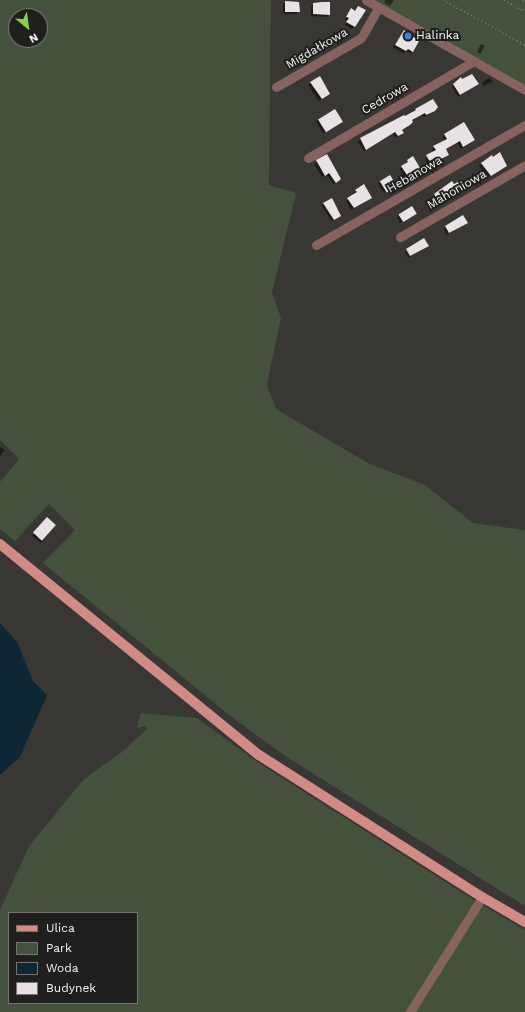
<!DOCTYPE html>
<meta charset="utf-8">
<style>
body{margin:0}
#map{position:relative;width:525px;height:1012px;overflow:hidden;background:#393733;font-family:"Work Sans",sans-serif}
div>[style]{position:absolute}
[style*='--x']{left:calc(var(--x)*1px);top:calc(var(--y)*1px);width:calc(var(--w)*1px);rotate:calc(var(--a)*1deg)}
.green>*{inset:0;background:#43513d}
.water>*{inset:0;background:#0e2737}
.shadow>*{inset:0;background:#0007;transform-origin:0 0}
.building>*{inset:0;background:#e8e2e4;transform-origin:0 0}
.path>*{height:1.5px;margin-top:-0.75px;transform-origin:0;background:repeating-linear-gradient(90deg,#72706d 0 1px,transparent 0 4px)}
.minor>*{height:9px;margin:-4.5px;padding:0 4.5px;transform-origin:4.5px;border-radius:4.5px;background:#86635f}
.major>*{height:10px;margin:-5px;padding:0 5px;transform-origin:5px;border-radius:5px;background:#d18b84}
.dots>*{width:11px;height:11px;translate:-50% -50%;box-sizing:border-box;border:2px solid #1f1f1d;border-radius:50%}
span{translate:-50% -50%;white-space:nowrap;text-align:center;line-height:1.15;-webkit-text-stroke:4px #1f1f1d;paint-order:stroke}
.poi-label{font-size:12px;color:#f5f4f2}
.left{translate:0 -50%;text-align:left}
.street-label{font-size:12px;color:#f5f4f2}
.legend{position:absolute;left:8px;top:912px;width:130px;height:92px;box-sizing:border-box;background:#1f1f1d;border:1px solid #757472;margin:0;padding:5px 7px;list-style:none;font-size:12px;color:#f5f4f2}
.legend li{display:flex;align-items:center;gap:8px;height:20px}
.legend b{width:20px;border:1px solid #757472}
.north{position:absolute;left:8px;top:8px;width:40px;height:40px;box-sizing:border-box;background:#1f1f1d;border:1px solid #757472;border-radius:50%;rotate:151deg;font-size:11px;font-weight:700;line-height:16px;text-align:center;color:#f5f4f2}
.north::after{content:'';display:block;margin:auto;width:14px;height:18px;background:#86cf4c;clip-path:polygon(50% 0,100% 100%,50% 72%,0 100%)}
</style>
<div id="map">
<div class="green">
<div style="clip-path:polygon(evenodd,0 0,271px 0,269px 185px,296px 193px,272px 293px,281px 318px,267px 385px,276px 409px,368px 463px,425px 485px,473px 523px,525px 530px,525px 906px,285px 756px,228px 714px,43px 563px,75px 530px,49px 504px,15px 541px,0 529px,0 482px,19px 459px,0 440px,0 0,16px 16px,40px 16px,40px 40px,16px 40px,16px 16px)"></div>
<div style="clip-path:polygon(365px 0,525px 0,525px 89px)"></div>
<div style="clip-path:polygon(evenodd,141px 713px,197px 718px,257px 762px,469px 897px,525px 930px,525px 1012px,0 1012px,0 910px,29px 846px,84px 779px,122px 752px,147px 729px,146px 726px,137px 728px,141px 713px,9px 913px,137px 913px,137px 1003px,9px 1003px,9px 913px)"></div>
</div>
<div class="water">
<div style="clip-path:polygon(0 623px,17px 642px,33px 681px,47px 695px,20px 757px,0 775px)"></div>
</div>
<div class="shadow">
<div style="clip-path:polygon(385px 0,394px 0,390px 6px,384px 3px)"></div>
<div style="clip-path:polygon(285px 2px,298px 12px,296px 14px,283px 14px,283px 4px)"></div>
<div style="clip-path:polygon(329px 3px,329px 15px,326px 17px,311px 16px,311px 7px,314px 4px)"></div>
<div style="clip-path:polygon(364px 10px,352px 29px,345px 25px,347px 21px,345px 19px,349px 12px)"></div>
<div style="clip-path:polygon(404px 31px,412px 51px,410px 53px,406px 51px,403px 53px,393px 47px)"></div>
<div style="left:481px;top:44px;width:4px;height:9px;rotate:27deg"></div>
<div style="clip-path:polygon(489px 78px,493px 81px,484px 86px,482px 83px)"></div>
<div style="clip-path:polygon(461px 79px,478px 84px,458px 97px,452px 87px)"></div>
<div style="clip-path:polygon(311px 83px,329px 94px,319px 101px,308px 85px)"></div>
<div style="clip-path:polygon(433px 101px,436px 107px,431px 113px,424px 117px,422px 115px,412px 121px,407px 128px,401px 131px,400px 135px,395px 138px,393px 133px,364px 151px,358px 142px,360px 139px,404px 116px,405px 118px,415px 109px)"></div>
<div style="left:335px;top:110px;width:14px;height:22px;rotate:60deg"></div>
<div style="clip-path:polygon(445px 135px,474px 140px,461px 149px,457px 143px,445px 150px,448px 155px,446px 157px,429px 166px,425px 159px,434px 153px,432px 149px,434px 147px,445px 141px,442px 137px)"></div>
<div style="clip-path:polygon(326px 155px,338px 181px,333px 184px,327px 175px,322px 177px,314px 164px)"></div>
<div style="clip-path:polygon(492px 157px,506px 166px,488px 178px,479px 166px)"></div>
<div style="clip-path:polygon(412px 158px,416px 170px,404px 177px,400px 169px)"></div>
<div style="clip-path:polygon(380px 182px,393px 188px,384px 193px,378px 184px)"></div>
<div style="clip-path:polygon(356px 191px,369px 200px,351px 210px,346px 201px,355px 195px,353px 193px)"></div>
<div style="clip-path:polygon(458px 191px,457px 195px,441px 203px,440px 201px,436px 204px,432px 197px,435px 195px)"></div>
<div style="clip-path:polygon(324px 203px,340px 216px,332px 222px,322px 206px)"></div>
<div style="clip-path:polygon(399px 215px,413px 216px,400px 223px,397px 217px)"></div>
<div style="clip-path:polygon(466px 223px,447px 235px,444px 229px,446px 227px)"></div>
<div style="clip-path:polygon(427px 246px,408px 258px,405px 252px,407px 250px)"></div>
<div style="clip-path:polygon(0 447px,5px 450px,0 456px)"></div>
<div style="clip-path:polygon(44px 521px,55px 525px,41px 543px,32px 536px)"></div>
</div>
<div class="building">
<div style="clip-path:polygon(285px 1px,299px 2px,300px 12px,285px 12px)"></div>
<div style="clip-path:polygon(322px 2px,330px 2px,330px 15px,313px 14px,313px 3px)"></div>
<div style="clip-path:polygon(358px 6px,366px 10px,355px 27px,346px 22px,349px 18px,346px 17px,351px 8px,355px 11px)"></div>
<div style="clip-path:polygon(404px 30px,419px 41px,413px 52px,408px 49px,406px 51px,395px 45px)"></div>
<div style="clip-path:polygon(472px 74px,479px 84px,460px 95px,453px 84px,461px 77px,462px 79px)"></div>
<div style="clip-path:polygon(320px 76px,330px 94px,322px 99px,310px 82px)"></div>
<div style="clip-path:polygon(433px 99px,438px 107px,435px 111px,426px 115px,425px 113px,412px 120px,413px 122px,410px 125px,402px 130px,404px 133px,398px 136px,395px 132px,366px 150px,360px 138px,404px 115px,405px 116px,416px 110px,415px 109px)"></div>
<div style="left:335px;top:109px;width:15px;height:20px;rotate:58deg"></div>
<div style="clip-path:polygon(464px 122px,475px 140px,463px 147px,460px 141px,446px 149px,449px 155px,431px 164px,426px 155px,436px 150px,433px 146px,447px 139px,444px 134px)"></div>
<div style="clip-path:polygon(500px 152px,507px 166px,491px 176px,481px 163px,492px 155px,493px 157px)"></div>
<div style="clip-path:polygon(327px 154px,341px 179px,336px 183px,329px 173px,325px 176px,316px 160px)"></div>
<div style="clip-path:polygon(413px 156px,420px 168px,407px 175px,401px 166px,408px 162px,407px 160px)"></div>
<div style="left:390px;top:175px;width:13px;height:12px;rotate:58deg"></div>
<div style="clip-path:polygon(452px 181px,454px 184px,458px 182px,462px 189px,459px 191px,460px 192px,444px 202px,443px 200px,439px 202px,434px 194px)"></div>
<div style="clip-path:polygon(364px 184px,372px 198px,354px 208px,347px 198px,357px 192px,355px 190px)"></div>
<div style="clip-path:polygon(332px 198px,341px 216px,334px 220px,323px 203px)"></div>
<div style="left:412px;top:206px;width:9px;height:16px;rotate:58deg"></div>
<div style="clip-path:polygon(463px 215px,468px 223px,449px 233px,445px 226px)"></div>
<div style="clip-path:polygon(424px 238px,429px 246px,410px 256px,406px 249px)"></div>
<div style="left:47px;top:517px;width:12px;height:21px;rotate:42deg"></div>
</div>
<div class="path">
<div style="--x:443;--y:0;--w:94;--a:28.8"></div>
<div style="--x:504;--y:0;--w:24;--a:30"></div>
<div style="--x:523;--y:0;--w:4;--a:56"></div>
</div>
<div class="minor">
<div style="--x:366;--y:0;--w:183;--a:29.5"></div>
<div style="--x:276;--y:87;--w:98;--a:-30"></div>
<div style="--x:361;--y:38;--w:34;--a:-60"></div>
<div style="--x:308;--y:158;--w:192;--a:-30.3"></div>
<div style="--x:400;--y:237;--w:144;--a:-29.9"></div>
<div style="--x:316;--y:245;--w:241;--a:-29.9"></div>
<div style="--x:410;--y:1012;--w:136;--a:-57.9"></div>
</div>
<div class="major">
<div style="--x:0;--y:544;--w:334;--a:39.2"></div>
<div style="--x:259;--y:755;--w:264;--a:32.5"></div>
<div style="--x:482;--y:897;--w:50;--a:30.2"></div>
</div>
<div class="dots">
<div style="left:408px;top:36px;background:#3f7fe0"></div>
</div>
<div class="poi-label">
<span class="left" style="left:416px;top:36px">Halinka</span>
</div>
<div class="street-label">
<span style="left:317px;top:49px;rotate:-30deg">Migdałkowa</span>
<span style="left:385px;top:99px;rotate:-30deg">Cedrowa</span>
<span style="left:415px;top:175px;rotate:-30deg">Hebanowa</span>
<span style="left:457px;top:190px;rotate:-30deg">Mahoniowa</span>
</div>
<ul class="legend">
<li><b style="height:5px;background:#d18b84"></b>Ulica</li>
<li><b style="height:11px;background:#43513d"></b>Park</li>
<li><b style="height:11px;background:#0e2737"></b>Woda</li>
<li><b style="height:11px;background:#e8e2e4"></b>Budynek</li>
</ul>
<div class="north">N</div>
</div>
